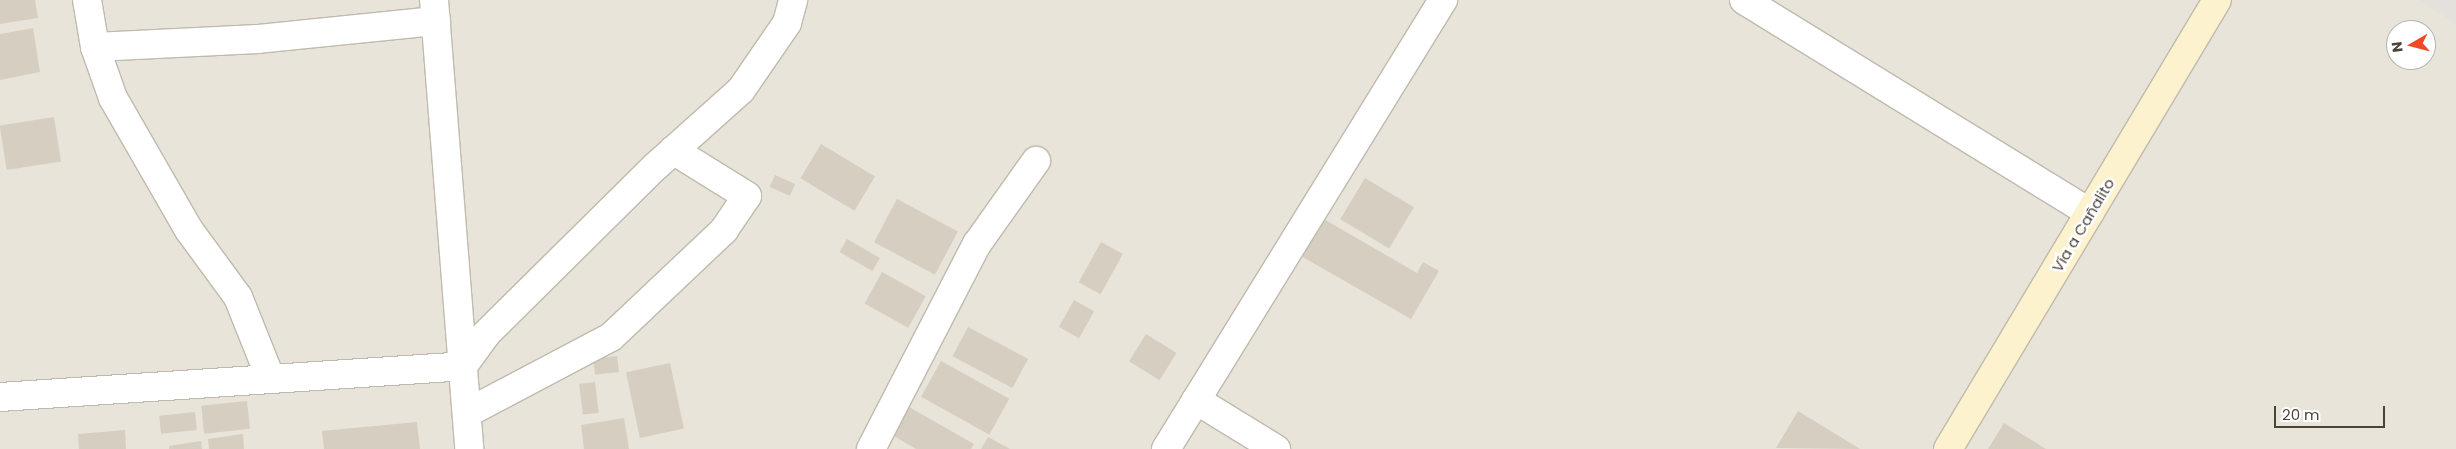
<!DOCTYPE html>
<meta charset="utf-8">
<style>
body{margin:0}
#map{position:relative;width:2456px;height:449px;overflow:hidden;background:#f5f2eb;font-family:Poppins,sans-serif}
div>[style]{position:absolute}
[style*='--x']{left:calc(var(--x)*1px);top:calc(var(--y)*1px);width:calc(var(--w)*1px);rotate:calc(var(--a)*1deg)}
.residential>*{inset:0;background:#e8e4d9}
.industrial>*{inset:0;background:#e4e1dc}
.building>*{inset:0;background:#d6cec1;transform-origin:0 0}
.roads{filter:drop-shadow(1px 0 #c0baae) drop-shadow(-1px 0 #c0baae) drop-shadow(0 1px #c0baae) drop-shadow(0 -1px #c0baae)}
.street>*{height:28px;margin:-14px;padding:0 14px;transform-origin:14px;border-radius:14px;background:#fff}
.secondary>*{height:28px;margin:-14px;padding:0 14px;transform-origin:14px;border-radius:14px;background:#fcf2cd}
span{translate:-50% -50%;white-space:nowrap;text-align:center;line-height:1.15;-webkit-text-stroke:5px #fff;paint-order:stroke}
.street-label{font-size:15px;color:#494339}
.north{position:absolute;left:2386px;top:20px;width:50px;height:50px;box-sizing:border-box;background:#fff;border:1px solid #b6b4b0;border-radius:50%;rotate:262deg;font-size:14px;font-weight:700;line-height:20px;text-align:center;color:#494339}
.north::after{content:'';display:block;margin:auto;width:18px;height:22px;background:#ef4a27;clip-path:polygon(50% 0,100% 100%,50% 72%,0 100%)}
.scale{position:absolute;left:2274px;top:406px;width:111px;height:22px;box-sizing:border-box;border:2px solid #494339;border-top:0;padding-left:6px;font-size:15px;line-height:18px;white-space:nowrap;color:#494339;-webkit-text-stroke:4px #fff;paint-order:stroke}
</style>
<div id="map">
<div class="residential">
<div style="clip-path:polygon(evenodd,0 0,2456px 0,2456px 449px,0 449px,0 0,2396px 30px,2426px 30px,2426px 60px,2396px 60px,2396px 30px)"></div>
</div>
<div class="industrial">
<div style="clip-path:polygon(2419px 0,2456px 0,2456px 24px)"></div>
</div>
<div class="building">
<div style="clip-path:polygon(0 0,35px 0,38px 18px,0 24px)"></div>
<div style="clip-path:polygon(33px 28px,40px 72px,0 80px,0 34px)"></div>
<div style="left:54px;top:117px;width:45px;height:55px;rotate:81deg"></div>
<div style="left:821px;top:144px;width:63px;height:40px;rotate:31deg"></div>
<div style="left:775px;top:175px;width:22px;height:13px;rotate:24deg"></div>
<div style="left:1365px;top:178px;width:57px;height:48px;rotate:31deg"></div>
<div style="left:897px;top:199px;width:69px;height:49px;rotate:28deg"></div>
<div style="clip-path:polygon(1322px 218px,1417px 273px,1423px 262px,1439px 271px,1411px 319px,1301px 256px)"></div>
<div style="left:847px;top:239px;width:38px;height:15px;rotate:30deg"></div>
<div style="left:1101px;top:242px;width:25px;height:46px;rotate:29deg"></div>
<div style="left:882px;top:272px;width:50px;height:36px;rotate:29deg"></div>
<div style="left:1074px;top:300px;width:23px;height:31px;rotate:29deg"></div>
<div style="left:968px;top:327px;width:68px;height:33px;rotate:28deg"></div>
<div style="left:1146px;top:334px;width:36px;height:32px;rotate:32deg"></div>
<div style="left:617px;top:356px;width:16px;height:24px;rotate:83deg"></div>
<div style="left:941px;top:361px;width:78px;height:41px;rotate:29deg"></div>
<div style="left:670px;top:363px;width:67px;height:45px;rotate:78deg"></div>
<div style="left:595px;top:382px;width:31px;height:16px;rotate:83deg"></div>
<div style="left:247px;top:401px;width:28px;height:46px;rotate:84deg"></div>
<div style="clip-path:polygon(909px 407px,974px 444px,971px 449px,916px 449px,894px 436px)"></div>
<div style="clip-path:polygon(1798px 411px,1860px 449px,1776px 448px)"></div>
<div style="left:195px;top:412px;width:18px;height:36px;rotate:84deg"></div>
<div style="clip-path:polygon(624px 418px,629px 449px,584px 449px,581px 425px)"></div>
<div style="clip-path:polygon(417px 422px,420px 449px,324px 449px,322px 431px)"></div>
<div style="clip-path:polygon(2004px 423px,2046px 449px,1988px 449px)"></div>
<div style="clip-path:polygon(125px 430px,126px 449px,79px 449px,78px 434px)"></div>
<div style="clip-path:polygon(243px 434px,244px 449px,209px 449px,208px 439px)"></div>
<div style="clip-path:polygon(988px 437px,1010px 449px,981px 449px)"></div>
<div style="clip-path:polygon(201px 441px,202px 449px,169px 449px,169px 446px)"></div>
</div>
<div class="roads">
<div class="street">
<div style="--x:87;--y:0;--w:48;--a:80.3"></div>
<div style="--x:95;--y:47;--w:54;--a:70.6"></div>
<div style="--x:113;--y:98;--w:152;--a:60.1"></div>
<div style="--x:189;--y:230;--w:83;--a:53.8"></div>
<div style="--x:238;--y:297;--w:86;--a:68.2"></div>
<div style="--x:434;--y:0;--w:450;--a:85.5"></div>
<div style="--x:1744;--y:0;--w:406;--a:31.6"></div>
<div style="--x:95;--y:47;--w:163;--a:-2.8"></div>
<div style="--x:258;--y:39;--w:179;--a:-5.8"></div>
<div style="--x:0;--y:397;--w:464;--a:-3.8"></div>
<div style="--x:463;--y:366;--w:39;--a:-54"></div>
<div style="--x:486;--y:334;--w:239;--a:-44.7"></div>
<div style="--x:656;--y:166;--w:114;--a:-41.8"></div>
<div style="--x:741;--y:90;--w:81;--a:-55.5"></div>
<div style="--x:787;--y:23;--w:24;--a:-75"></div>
<div style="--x:1196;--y:400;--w:94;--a:31.5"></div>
<div style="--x:467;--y:413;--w:163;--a:-27.8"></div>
<div style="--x:611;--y:337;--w:156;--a:-43.4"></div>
<div style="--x:724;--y:230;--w:41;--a:-55.9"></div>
<div style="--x:747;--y:196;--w:87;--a:-148.1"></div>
<div style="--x:871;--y:449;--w:231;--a:-62.7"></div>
<div style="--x:977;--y:244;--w:102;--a:-54.6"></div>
<div style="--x:1166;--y:449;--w:528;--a:-58.33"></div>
</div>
<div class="secondary">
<div style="--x:1948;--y:449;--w:523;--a:-59.07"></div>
</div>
</div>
<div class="street-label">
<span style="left:2083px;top:225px;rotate:-59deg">Vía a Cañalito</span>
</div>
<div class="north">N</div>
<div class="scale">20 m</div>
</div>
